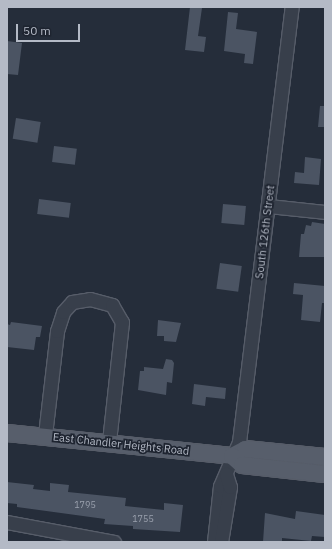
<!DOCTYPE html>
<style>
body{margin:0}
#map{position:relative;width:332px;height:549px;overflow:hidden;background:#252d3a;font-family:"IBM Plex Sans",sans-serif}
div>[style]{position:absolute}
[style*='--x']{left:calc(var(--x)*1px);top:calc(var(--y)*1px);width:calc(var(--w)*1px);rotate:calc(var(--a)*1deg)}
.building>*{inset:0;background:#4b5463;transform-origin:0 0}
.roads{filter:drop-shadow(1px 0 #575d69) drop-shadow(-1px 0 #575d69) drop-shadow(0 1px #575d69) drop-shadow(0 -1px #575d69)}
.minor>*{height:13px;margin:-6.5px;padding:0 6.5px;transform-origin:6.5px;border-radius:6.5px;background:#383f4b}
.major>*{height:16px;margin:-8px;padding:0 8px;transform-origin:8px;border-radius:8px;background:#575e6b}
span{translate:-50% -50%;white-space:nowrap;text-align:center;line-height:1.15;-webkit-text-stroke:3.5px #1e2430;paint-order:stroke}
.number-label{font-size:9px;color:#9aa0ad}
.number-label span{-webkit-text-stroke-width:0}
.street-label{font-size:11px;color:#b4bac6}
.frame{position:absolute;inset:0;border:8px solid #b4bac6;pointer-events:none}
.scale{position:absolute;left:16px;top:24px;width:64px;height:18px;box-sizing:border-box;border:2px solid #b4bac6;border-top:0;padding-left:5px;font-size:12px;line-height:14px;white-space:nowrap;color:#b4bac6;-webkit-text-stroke:3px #1e2430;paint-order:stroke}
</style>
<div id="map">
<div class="building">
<div style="clip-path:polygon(190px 7px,202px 8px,198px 36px,206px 37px,204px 52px,185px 50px)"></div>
<div style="clip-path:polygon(228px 12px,238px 13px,236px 29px,257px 32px,253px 64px,244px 63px,245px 54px,224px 51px)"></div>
<div style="clip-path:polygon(7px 41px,22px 43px,18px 75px,7px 74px)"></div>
<div style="clip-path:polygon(320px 106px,325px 106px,325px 127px,318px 127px)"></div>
<div style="left:16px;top:118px;width:25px;height:21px;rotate:9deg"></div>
<div style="left:54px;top:146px;width:23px;height:16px;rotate:7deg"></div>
<div style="clip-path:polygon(305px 157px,321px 159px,319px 185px,294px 183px,295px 172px,304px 173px)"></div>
<div style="left:39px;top:199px;width:32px;height:15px;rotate:7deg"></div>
<div style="left:223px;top:204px;width:23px;height:19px;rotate:5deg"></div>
<div style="clip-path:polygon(312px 222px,325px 224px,325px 257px,299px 257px,301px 234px,304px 234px,306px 225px,311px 226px)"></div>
<div style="left:220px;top:263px;width:22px;height:26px;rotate:8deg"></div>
<div style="clip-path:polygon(294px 283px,325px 286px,325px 303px,322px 303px,320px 322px,301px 320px,303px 295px,293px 294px)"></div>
<div style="clip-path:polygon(158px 320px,181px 323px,176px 342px,164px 341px,164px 336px,157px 336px)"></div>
<div style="clip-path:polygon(11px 322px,42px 326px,40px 337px,36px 337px,34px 350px,7px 347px,7px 324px,10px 325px)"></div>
<div style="clip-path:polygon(166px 359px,172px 360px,174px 363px,172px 383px,167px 382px,166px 395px,138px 390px,140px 371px,144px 371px,144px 367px,163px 369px)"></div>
<div style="clip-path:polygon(194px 384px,226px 388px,225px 399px,206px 397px,205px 406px,192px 404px)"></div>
<div style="clip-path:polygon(7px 482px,34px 485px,33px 489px,50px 491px,50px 483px,69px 485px,68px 492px,126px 498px,125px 506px,164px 510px,164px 503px,183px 505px,180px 532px,133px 529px,133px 526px,104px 524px,105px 519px,17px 507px,17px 504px,7px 503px)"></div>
<div style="clip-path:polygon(296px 511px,325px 515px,325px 537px,312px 536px,311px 541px,282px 538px,282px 542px,263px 542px,265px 513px,295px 519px)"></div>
</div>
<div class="roads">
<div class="minor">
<div style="--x:268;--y:206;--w:57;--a:6"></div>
<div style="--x:45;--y:435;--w:105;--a:-83.4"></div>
<div style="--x:57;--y:331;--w:20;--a:-72"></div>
<div style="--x:63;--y:312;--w:13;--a:-48"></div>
<div style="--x:72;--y:302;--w:18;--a:-9"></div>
<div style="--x:90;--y:299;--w:23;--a:15"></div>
<div style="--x:112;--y:305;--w:20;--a:60"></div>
<div style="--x:122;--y:322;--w:121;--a:96.2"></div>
<div style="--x:7;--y:522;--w:109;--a:10.6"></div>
<div style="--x:214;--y:542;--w:56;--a:-83.9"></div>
<div style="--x:220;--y:486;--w:48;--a:-66.6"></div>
<div style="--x:239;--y:442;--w:438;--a:-83.1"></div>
<div style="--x:221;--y:542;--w:56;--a:-80.7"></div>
<div style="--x:230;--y:487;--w:14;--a:-107"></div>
</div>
<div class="major">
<div style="--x:7;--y:433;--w:226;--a:5.8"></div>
<div style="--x:232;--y:456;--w:15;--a:-28"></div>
<div style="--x:245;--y:449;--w:80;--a:5.7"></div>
<div style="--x:232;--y:456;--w:13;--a:42"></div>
<div style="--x:242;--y:465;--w:83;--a:6.2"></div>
</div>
</div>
<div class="number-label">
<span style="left:85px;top:505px">1795</span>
<span style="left:143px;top:519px">1755</span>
</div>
<div class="street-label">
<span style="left:265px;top:232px;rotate:-83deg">South 126th Street</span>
<span style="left:121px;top:444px;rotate:6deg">East Chandler Heights Road</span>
</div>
<div class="frame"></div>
<div class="scale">50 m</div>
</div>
